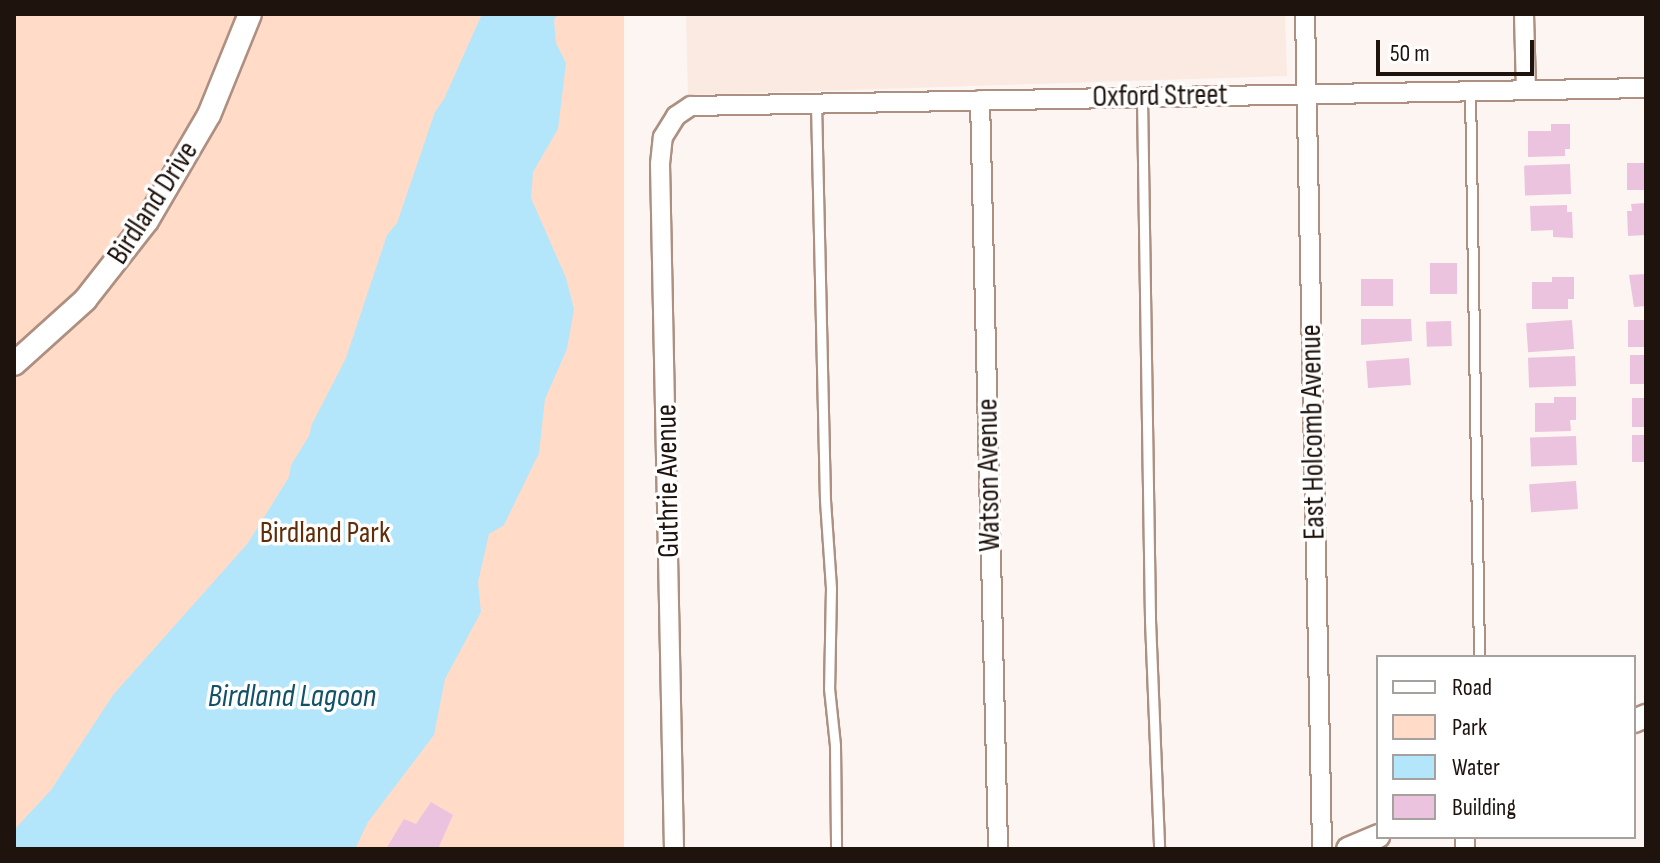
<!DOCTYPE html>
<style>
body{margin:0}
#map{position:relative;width:1660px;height:863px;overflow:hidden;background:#fcf5f2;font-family:"Sofia Sans Condensed",sans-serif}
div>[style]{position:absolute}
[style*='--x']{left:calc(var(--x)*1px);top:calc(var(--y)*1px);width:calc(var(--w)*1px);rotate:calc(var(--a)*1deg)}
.built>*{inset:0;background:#faeae2}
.green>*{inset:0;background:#ffdbc8;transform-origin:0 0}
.water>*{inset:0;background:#b4e6fb}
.building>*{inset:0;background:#ecc3de;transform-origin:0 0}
.roads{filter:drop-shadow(2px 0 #ad9081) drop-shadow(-2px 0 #ad9081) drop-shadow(0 2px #ad9081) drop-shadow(0 -2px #ad9081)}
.service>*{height:9px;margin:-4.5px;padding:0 4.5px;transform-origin:4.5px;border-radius:4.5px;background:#fff}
.minor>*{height:18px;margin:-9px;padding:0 9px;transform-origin:9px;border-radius:9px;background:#fff}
.tertiary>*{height:22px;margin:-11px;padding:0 11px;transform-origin:11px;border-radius:11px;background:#fff}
span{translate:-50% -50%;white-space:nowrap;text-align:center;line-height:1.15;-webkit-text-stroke:7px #fff;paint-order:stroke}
.street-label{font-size:30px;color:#1e130d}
.park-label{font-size:30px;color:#612d08}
.water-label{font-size:32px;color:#115268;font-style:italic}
.frame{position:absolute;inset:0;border:16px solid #1e130d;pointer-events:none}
.legend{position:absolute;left:1376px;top:655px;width:260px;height:184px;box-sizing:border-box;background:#fff;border:2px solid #a5a19e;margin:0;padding:10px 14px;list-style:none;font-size:24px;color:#1e130d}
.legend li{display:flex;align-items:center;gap:16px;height:40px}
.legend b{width:40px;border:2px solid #a5a19e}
.scale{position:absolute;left:1376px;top:40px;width:158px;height:36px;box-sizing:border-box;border:4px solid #1e130d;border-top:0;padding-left:10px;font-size:24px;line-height:28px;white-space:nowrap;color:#1e130d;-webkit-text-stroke:6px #fff;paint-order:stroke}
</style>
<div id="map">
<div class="built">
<div style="clip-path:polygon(686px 14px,1285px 14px,1287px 76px,688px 95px)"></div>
</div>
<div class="green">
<div style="left:14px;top:14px;width:610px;height:835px"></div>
</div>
<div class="water">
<div style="clip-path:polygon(482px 14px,559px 14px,554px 19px,556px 43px,566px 63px,558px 129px,533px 172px,531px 198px,566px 278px,574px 309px,567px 349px,545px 399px,539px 453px,504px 525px,489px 534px,478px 582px,481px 612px,445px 679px,434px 735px,368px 822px,355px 849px,14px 849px,14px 830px,51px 790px,113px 695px,248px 543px,289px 477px,291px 465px,309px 436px,312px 424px,346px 358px,387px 235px,397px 223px,435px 112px,444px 99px)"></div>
</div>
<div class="building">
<div style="clip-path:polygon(1551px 124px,1570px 124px,1570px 149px,1565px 149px,1565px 156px,1528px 157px,1528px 131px,1551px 131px)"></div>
<div style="left:1646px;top:163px;width:27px;height:19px;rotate:90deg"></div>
<div style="left:1570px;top:164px;width:30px;height:46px;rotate:88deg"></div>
<div style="clip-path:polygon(1646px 203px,1646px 235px,1628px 236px,1627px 211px,1632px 211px,1631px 204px)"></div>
<div style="clip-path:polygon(1567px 205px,1567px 212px,1572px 212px,1573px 238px,1553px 237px,1553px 230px,1531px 231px,1530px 206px)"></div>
<div style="left:1457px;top:263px;width:31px;height:27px;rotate:90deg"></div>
<div style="clip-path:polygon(1646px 274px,1646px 306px,1634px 307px,1629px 275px)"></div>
<div style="clip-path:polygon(1552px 277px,1574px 277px,1574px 299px,1568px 299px,1568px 309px,1532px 309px,1532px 282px,1552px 282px)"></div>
<div style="left:1393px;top:279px;width:27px;height:32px;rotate:90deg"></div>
<div style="clip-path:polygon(1361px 319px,1411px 319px,1412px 341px,1361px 345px)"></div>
<div style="left:1572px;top:320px;width:29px;height:46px;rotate:86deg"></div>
<div style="left:1646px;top:320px;width:27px;height:18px;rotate:90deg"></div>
<div style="left:1451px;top:321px;width:25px;height:25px;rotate:88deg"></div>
<div style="left:1630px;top:355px;width:16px;height:29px"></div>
<div style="left:1575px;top:356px;width:30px;height:47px;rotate:88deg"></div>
<div style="left:1409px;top:358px;width:27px;height:43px;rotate:86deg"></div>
<div style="clip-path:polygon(1554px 397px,1576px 397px,1576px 420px,1570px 420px,1571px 431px,1535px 432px,1535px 403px,1554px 403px)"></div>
<div style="left:1632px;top:398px;width:14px;height:29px"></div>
<div style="left:1632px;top:435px;width:14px;height:27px"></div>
<div style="left:1576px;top:436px;width:29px;height:46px;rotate:88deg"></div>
<div style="left:1576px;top:481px;width:28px;height:47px;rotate:86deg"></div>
<div style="clip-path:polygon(431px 802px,453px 815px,438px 849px,386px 849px,404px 819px,416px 824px)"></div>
</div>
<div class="roads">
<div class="service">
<div style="--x:1470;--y:89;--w:568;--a:89.09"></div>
<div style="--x:1142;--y:97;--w:523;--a:89.12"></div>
<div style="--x:1150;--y:620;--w:229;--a:87.7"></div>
<div style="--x:816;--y:103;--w:397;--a:88.7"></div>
<div style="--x:825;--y:500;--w:88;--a:86.1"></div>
<div style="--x:831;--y:588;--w:100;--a:91.1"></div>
<div style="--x:829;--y:688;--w:57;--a:84"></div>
<div style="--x:835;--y:745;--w:104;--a:89.4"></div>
</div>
<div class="minor">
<div style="--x:1305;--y:14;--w:835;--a:88.83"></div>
<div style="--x:1524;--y:14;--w:75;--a:88.5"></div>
<div style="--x:980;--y:100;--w:749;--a:88.62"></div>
<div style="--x:1465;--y:837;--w:12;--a:90"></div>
<div style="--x:674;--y:849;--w:685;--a:-91.17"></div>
<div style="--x:660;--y:164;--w:27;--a:-84"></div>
<div style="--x:663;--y:137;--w:25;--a:-58"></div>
<div style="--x:676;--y:116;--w:18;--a:-34"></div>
<div style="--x:691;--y:106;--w:955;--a:-1.08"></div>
</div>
<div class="tertiary">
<div style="--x:14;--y:364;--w:96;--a:-42"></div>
<div style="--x:85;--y:300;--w:100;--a:-51.9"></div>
<div style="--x:147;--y:221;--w:123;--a:-59.7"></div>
<div style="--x:209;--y:115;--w:109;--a:-67.9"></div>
<div style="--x:1634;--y:721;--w:13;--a:-23"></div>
<div style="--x:1348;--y:849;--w:33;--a:-23"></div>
</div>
</div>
<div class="street-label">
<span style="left:1160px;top:96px;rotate:-1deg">Oxford Street</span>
<span style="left:153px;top:203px;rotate:-57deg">Birdland Drive</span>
<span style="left:1313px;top:432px;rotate:-91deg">East Holcomb Avenue</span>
<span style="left:989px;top:475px;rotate:-91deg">Watson Avenue</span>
<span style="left:668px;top:481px;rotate:-91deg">Guthrie Avenue</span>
</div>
<div class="park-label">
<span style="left:325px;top:533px">Birdland Park</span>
</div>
<div class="water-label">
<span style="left:292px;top:697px">Birdland Lagoon</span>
</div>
<div class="frame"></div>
<ul class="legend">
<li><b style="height:10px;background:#fff"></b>Road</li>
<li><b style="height:22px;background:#ffdbc8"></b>Park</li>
<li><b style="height:22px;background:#b4e6fb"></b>Water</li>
<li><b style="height:22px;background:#ecc3de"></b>Building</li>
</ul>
<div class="scale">50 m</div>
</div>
